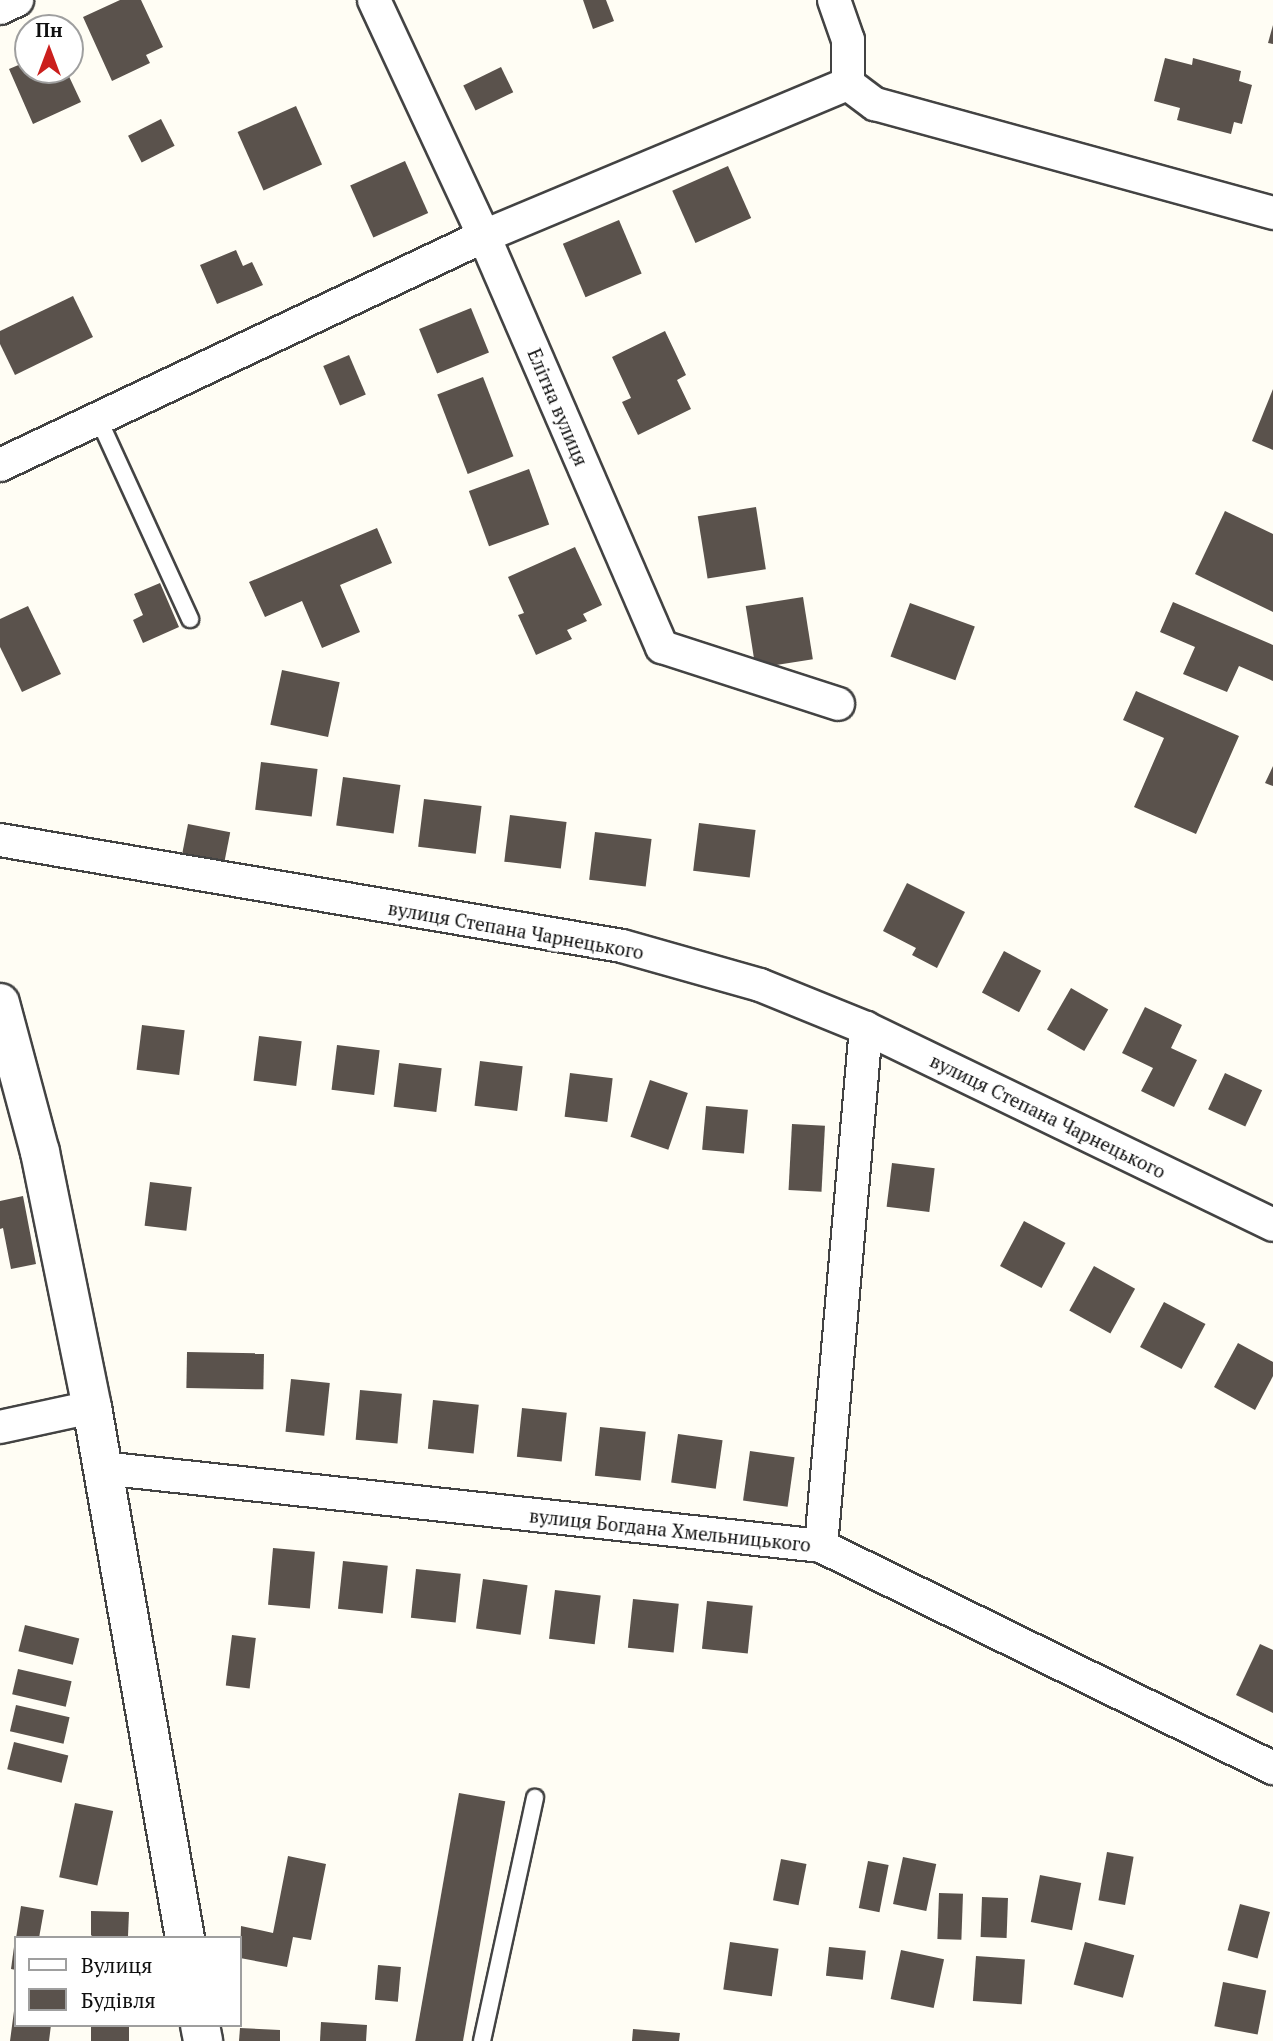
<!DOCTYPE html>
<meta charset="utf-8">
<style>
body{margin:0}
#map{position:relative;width:1273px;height:2041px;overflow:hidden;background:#fffdf4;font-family:"PT Serif",serif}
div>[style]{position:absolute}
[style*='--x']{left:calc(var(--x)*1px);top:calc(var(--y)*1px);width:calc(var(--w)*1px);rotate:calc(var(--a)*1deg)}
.building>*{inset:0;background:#5a524c;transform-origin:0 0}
.roads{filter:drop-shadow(2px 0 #434343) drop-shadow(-2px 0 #434343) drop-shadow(0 2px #434343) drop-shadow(0 -2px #434343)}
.service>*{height:16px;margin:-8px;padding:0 8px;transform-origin:8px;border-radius:8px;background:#fff}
.minor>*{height:32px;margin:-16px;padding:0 16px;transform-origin:16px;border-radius:16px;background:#fff}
.tertiary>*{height:38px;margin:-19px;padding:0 19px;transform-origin:19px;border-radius:19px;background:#fff}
span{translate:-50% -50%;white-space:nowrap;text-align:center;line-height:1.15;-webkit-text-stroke:7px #fff;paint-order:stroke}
.street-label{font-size:19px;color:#101010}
.legend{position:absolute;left:14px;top:1936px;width:228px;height:91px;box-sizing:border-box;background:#fff;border:2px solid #9f9f9f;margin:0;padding:9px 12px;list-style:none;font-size:21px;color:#101010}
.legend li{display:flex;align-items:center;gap:14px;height:35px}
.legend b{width:35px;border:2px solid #9f9f9f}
.north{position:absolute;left:14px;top:14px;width:70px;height:70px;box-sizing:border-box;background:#fff;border:2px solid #9f9f9f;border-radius:50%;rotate:0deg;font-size:19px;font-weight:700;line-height:28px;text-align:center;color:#101010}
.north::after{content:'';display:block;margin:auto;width:24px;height:32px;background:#cb1f1d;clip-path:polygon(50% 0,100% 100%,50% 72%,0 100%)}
</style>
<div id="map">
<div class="building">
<div style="clip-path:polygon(120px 0,141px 0,163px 47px,146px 55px,150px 63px,112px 81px,83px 17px)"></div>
<div style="clip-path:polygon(583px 0,606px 0,614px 21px,593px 29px)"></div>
<div style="clip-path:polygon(1273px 25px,1273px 44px,1268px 43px)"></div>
<div style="clip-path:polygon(1165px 58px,1192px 65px,1193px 58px,1241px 71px,1239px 81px,1252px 85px,1242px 124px,1234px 122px,1231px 134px,1177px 120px,1180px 108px,1154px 101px)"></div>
<div style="clip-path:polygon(28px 61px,28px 70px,66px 70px,81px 102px,33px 124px,9px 69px)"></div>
<div style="left:501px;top:67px;width:28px;height:42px;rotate:64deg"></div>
<div style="left:296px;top:106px;width:64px;height:64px;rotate:66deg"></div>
<div style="left:161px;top:119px;width:30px;height:37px;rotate:63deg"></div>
<div style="left:405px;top:161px;width:57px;height:60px;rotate:66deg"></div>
<div style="left:728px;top:166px;width:57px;height:61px;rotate:66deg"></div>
<div style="left:619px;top:220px;width:58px;height:61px;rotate:67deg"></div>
<div style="clip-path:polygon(236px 250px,243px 266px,252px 262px,263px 285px,217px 304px,200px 265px)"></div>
<div style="clip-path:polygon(73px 296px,93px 337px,15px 375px,0 344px,0 331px)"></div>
<div style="left:471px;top:308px;width:48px;height:56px;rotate:68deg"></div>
<div style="clip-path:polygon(665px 331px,686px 375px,677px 380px,691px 409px,638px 435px,622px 402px,631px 398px,612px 357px)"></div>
<div style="left:349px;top:355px;width:43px;height:28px;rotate:67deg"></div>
<div style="left:483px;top:377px;width:85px;height:49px;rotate:69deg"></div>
<div style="clip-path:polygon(1273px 389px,1273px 450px,1252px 441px)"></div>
<div style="left:529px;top:469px;width:59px;height:64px;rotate:70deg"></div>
<div style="left:756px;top:507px;width:63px;height:59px;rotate:81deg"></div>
<div style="clip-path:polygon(1225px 511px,1273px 534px,1273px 612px,1195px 574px)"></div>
<div style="clip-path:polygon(377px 528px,392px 563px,340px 585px,360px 632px,322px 648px,302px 601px,265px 617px,249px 582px)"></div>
<div style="clip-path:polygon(575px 547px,602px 605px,583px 614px,587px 621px,567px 630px,572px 639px,536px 655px,518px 615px,524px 613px,508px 577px)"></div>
<div style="clip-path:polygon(160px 583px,179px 627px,143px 643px,133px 620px,143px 615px,134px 594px)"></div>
<div style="left:803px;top:597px;width:63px;height:58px;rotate:81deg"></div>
<div style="clip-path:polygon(1173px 602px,1273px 645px,1273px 681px,1239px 666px,1227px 692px,1183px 674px,1195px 647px,1160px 632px)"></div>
<div style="left:910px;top:603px;width:69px;height:57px;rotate:20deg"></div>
<div style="clip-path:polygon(28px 606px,61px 674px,22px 692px,0 647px,0 619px)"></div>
<div style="left:282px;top:670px;width:59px;height:56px;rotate:12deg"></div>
<div style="clip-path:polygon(1136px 691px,1239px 736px,1196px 834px,1134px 807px,1164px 738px,1123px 720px)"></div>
<div style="left:261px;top:762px;width:57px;height:48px;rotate:7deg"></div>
<div style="clip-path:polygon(1273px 766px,1273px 786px,1265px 783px)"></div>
<div style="left:343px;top:777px;width:58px;height:49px;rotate:8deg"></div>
<div style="left:424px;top:799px;width:58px;height:48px;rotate:7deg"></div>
<div style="left:510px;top:815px;width:57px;height:47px;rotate:7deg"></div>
<div style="left:699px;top:823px;width:57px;height:48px;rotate:7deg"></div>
<div style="left:188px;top:824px;width:43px;height:34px;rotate:11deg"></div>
<div style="left:595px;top:832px;width:57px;height:48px;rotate:7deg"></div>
<div style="clip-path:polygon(907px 883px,965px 912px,937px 968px,912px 955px,916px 948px,883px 931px)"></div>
<div style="left:1004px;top:951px;width:42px;height:47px;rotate:28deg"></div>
<div style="left:1071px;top:988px;width:43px;height:48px;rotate:30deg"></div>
<div style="clip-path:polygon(1145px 1007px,1182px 1025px,1171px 1048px,1197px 1060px,1174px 1107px,1141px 1091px,1153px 1068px,1122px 1053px)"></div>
<div style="left:142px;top:1025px;width:43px;height:45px;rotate:7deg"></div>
<div style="left:259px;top:1036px;width:43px;height:45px;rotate:7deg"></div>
<div style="left:337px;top:1045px;width:43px;height:45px;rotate:7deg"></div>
<div style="left:480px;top:1061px;width:43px;height:45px;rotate:7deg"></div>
<div style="left:399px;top:1063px;width:43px;height:44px;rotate:7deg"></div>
<div style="left:570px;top:1073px;width:43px;height:44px;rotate:7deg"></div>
<div style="left:1225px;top:1073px;width:41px;height:40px;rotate:25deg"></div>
<div style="left:650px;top:1080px;width:40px;height:60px;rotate:19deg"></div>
<div style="left:706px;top:1106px;width:42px;height:44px;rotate:5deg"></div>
<div style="left:792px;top:1124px;width:33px;height:66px;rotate:3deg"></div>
<div style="left:892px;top:1163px;width:43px;height:44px;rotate:7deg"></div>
<div style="left:150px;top:1182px;width:42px;height:44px;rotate:7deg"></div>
<div style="clip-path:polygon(23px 1196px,36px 1264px,11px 1269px,3px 1228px,0 1229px,0 1201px)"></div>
<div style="left:1024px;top:1221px;width:47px;height:51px;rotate:28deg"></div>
<div style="left:1094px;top:1266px;width:47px;height:51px;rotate:29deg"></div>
<div style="left:1164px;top:1302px;width:47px;height:51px;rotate:28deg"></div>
<div style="clip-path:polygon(1238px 1343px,1273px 1362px,1273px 1376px,1255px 1410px,1214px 1387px)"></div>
<div style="left:187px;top:1352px;width:77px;height:36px;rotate:1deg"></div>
<div style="left:291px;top:1379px;width:39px;height:53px;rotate:6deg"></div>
<div style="left:360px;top:1390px;width:42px;height:50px;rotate:5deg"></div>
<div style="left:433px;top:1400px;width:46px;height:49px;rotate:6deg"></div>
<div style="left:522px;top:1408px;width:45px;height:49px;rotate:6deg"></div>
<div style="left:600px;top:1427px;width:46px;height:49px;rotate:6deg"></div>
<div style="left:678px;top:1434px;width:45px;height:49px;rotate:8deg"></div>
<div style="left:750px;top:1451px;width:45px;height:50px;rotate:8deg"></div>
<div style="left:273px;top:1548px;width:42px;height:57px;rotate:5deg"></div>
<div style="left:343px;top:1561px;width:45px;height:48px;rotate:6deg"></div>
<div style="left:416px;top:1569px;width:45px;height:49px;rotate:6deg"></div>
<div style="left:483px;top:1579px;width:45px;height:50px;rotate:8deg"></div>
<div style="left:555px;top:1590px;width:46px;height:49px;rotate:7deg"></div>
<div style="left:633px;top:1599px;width:46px;height:49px;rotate:6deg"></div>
<div style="left:707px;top:1601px;width:46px;height:48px;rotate:6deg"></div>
<div style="left:25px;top:1625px;width:56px;height:27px;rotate:14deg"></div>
<div style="left:232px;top:1635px;width:24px;height:51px;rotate:7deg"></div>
<div style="clip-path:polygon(1260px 1644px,1273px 1650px,1273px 1713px,1236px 1695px)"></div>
<div style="left:18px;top:1669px;width:55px;height:26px;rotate:13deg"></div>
<div style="left:16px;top:1705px;width:55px;height:27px;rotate:13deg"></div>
<div style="left:14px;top:1742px;width:56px;height:28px;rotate:14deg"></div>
<div style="left:459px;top:1793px;width:47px;height:253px;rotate:10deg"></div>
<div style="left:75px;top:1803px;width:39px;height:76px;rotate:12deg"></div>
<div style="left:1107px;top:1852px;width:27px;height:49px;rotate:10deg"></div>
<div style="clip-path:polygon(288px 1856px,326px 1864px,311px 1940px,293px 1937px,287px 1967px,240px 1958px,241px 1926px,273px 1933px)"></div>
<div style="left:903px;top:1857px;width:34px;height:48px;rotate:12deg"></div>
<div style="left:781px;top:1859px;width:26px;height:42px;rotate:11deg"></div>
<div style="left:868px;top:1861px;width:21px;height:48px;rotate:11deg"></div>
<div style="left:1040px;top:1875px;width:42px;height:48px;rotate:11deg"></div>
<div style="left:939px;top:1893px;width:24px;height:46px;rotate:2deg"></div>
<div style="left:982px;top:1897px;width:26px;height:40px;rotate:2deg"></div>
<div style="left:1240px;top:1904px;width:31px;height:48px;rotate:15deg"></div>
<div style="clip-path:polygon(21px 1906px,44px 1910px,39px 1938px,16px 1938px)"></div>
<div style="clip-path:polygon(91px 1911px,129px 1912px,128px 1936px,94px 1938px,91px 1935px)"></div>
<div style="left:730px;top:1942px;width:49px;height:48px;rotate:8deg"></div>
<div style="left:1085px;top:1942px;width:51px;height:44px;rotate:15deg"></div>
<div style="clip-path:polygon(14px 1947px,16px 1947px,16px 1970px,11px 1969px)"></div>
<div style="left:829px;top:1947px;width:37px;height:29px;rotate:6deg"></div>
<div style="left:901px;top:1950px;width:44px;height:50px;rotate:12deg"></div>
<div style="left:976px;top:1956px;width:49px;height:45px;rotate:4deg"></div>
<div style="left:378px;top:1965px;width:23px;height:35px;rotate:5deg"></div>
<div style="left:1223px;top:1982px;width:44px;height:45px;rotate:11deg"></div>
<div style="clip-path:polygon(14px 2011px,16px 2025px,51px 2025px,49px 2041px,10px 2041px)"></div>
<div style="clip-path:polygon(321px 2022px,367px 2025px,366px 2041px,320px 2041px)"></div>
<div style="left:91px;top:2025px;width:38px;height:16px"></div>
<div style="clip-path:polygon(240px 2028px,280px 2030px,280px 2041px,239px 2041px)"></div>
<div style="clip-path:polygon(633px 2029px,680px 2033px,679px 2041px,632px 2041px)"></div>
</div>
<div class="roads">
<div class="service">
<div style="--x:99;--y:420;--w:219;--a:65.4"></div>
<div style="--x:482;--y:2041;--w:249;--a:-77.7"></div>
</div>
<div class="minor">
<div style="--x:374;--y:0;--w:260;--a:65"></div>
<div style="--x:484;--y:236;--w:448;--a:66.6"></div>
<div style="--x:662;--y:647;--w:185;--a:17.9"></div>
<div style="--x:0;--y:8;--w:19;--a:-25"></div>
<div style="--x:848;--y:84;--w:34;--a:37"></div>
<div style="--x:875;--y:104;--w:413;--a:15.3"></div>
<div style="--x:0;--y:465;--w:535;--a:-25.32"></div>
<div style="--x:484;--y:236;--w:394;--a:-22.7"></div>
<div style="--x:848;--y:84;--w:44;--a:-90"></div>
<div style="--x:848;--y:40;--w:42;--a:-109.3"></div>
<div style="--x:0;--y:840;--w:631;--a:9.67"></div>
<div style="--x:622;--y:946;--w:143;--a:15.8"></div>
<div style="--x:760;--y:985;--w:114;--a:22.1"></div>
<div style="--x:866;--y:1028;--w:452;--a:25.8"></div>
<div style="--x:0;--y:1427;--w:94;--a:-12.3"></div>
<div style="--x:102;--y:1468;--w:723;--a:6.19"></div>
<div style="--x:821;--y:1546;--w:504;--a:26.16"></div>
<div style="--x:821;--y:1546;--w:520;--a:-85.04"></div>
</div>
<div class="tertiary">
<div style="--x:0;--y:1003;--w:154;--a:75"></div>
<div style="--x:40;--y:1152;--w:260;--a:78.5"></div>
<div style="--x:92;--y:1407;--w:539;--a:80.07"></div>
<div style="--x:200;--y:2025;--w:16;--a:79"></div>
</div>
</div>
<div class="street-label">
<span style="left:558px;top:407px;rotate:67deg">Елітна вулиця</span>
<span style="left:516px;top:930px;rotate:10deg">вулиця Степана Чарнецького</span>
<span style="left:1048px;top:1116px;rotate:26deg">вулиця Степана Чарнецького</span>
<span style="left:670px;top:1530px;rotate:6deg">вулиця Богдана Хмельницького</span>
</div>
<ul class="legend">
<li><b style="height:9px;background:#fff"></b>Вулиця</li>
<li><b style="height:19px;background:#5a524c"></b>Будівля</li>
</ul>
<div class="north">Пн</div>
</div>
